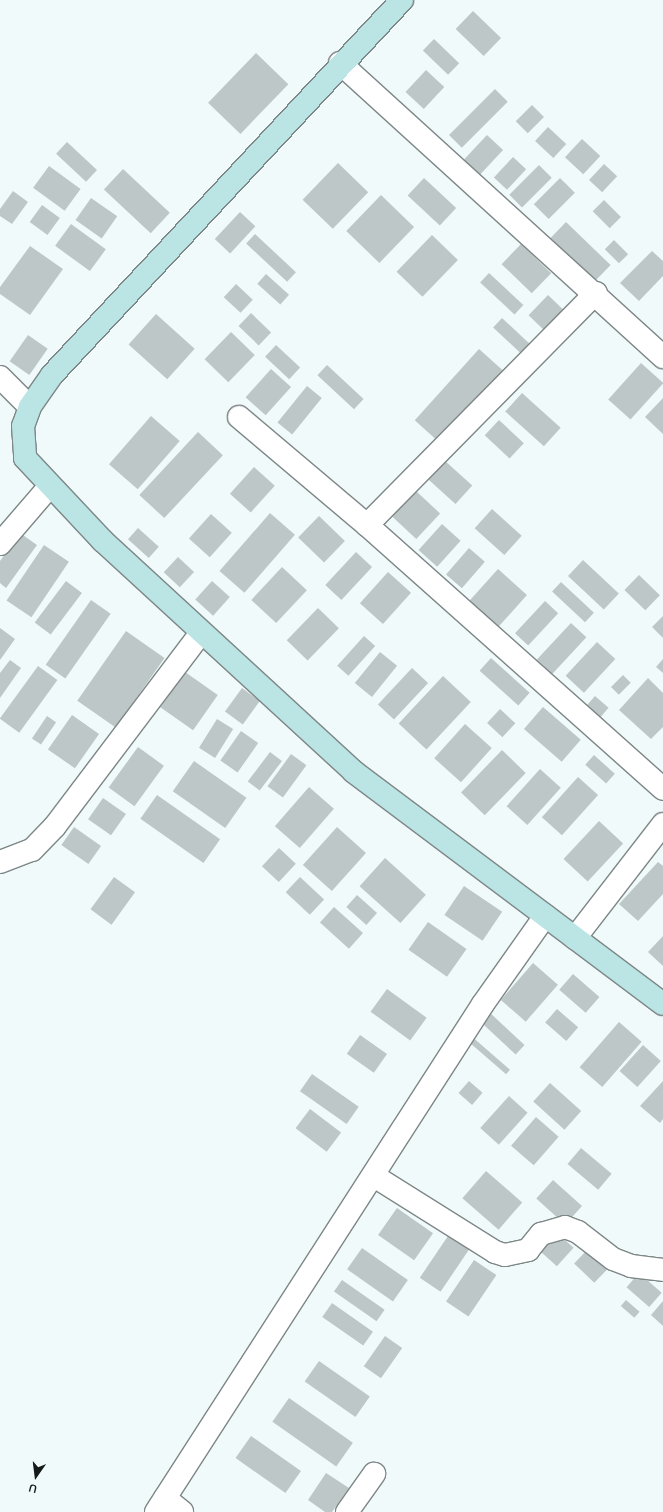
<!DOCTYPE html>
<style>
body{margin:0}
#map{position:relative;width:663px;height:1512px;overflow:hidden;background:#f1fafa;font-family:"Nunito Sans",sans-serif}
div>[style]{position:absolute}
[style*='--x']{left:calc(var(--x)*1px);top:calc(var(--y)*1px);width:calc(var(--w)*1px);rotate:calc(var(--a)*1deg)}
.building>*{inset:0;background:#bec7c7;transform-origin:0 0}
.roads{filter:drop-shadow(1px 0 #7e8787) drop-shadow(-1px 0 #7e8787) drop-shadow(0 1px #7e8787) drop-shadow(0 -1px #7e8787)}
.street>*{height:22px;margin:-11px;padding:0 11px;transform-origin:11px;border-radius:11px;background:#fff}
.secondary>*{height:22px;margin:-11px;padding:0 11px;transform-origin:11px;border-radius:11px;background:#bbe4e4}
span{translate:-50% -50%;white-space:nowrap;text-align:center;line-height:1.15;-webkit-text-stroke:3.5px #f1fafa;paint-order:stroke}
.north{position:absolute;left:16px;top:1456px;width:40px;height:40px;-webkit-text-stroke:3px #f1fafa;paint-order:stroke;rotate:194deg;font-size:11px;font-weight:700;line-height:16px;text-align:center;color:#151918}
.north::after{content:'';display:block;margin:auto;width:14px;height:18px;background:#151918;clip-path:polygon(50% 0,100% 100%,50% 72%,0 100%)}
</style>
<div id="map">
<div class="building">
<div style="left:473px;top:11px;width:39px;height:25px;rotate:44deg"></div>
<div style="left:434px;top:39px;width:35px;height:16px;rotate:44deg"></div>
<div style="left:256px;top:53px;width:45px;height:69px;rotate:44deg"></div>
<div style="left:426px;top:70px;width:25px;height:30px;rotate:43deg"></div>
<div style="left:495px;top:89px;width:18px;height:65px;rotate:45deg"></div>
<div style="left:532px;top:105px;width:17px;height:23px;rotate:45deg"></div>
<div style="left:548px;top:127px;width:25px;height:19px;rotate:43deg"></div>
<div style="left:487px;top:135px;width:22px;height:34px;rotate:43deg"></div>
<div style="left:582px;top:139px;width:25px;height:25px;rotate:43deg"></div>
<div style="left:67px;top:142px;width:41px;height:16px;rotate:43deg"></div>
<div style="left:513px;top:157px;width:18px;height:28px;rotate:43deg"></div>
<div style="left:338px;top:163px;width:42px;height:51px;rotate:44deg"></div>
<div style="left:604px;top:164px;width:18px;height:22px;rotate:43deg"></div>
<div style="left:539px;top:165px;width:18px;height:42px;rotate:45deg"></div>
<div style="left:49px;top:166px;width:39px;height:27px;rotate:36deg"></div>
<div style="left:123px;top:169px;width:64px;height:28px;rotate:43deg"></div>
<div style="left:424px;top:178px;width:44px;height:24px;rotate:43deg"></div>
<div style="left:560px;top:178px;width:21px;height:37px;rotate:45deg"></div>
<div style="clip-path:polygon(13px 191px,28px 202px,12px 224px,0 216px,0 209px)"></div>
<div style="left:381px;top:195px;width:46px;height:50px;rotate:44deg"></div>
<div style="left:91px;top:198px;width:32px;height:27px;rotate:35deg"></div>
<div style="left:604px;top:200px;width:24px;height:16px;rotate:45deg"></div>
<div style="left:42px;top:205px;width:22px;height:21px;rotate:36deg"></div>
<div style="left:240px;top:212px;width:21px;height:37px;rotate:43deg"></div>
<div style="left:566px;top:222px;width:62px;height:24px;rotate:44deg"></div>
<div style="left:71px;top:224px;width:43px;height:27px;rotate:36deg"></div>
<div style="left:255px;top:234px;width:56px;height:13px;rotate:43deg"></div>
<div style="left:432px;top:235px;width:36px;height:51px;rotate:44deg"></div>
<div style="left:614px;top:240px;width:20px;height:13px;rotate:45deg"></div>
<div style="left:521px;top:244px;width:42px;height:28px;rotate:44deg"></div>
<div style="clip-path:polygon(30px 246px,63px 269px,30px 315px,0 294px,0 287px)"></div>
<div style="clip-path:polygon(652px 251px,663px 261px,663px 276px,639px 301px,620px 283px)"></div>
<div style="left:489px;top:273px;width:47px;height:13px;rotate:43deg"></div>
<div style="left:266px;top:274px;width:31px;height:13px;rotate:42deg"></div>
<div style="left:236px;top:284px;width:23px;height:18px;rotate:43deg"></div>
<div style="left:548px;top:295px;width:30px;height:28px;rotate:44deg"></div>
<div style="left:251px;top:313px;width:28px;height:18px;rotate:44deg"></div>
<div style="left:156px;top:314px;width:52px;height:41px;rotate:42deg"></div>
<div style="left:502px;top:318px;width:42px;height:13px;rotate:43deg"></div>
<div style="left:231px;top:332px;width:33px;height:38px;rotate:44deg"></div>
<div style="left:28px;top:335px;width:24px;height:32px;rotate:35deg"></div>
<div style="left:276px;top:345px;width:33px;height:16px;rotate:43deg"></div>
<div style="left:479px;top:349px;width:36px;height:96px;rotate:42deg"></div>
<div style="left:641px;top:363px;width:30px;height:49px;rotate:42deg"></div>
<div style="left:327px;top:365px;width:50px;height:14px;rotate:43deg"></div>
<div style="left:271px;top:369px;width:27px;height:38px;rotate:42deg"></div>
<div style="left:307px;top:386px;width:19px;height:47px;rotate:39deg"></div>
<div style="left:522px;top:393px;width:52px;height:25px;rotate:42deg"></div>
<div style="clip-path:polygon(663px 398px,663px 434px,645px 417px)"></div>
<div style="left:151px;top:416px;width:38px;height:64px;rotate:41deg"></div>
<div style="left:499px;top:420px;width:34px;height:21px;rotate:43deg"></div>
<div style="left:198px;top:432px;width:34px;height:86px;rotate:43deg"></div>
<div style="left:444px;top:460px;width:38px;height:25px;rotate:42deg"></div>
<div style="left:254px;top:467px;width:28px;height:36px;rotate:42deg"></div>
<div style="left:416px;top:491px;width:33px;height:35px;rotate:43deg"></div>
<div style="left:492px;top:509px;width:40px;height:26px;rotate:42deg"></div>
<div style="left:270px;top:513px;width:33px;height:77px;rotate:41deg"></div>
<div style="left:211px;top:514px;width:28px;height:33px;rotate:42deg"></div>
<div style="left:319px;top:516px;width:36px;height:30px;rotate:44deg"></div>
<div style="left:442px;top:524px;width:25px;height:35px;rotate:42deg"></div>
<div style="left:138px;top:528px;width:28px;height:15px;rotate:42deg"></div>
<div style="clip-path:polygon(20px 533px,37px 545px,6px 588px,0 583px,0 561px)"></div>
<div style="left:44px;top:545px;width:30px;height:67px;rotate:34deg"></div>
<div style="left:469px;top:548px;width:21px;height:35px;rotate:41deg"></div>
<div style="left:356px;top:552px;width:22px;height:45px;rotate:43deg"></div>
<div style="left:178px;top:557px;width:22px;height:21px;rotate:43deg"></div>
<div style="left:583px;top:560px;width:49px;height:22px;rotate:43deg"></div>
<div style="left:282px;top:567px;width:34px;height:45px;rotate:43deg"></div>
<div style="left:498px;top:569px;width:39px;height:47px;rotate:42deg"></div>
<div style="left:388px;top:572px;width:31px;height:42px;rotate:42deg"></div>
<div style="left:639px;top:575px;width:29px;height:21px;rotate:44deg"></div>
<div style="left:66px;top:581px;width:20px;height:52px;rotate:37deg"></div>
<div style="left:212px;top:581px;width:24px;height:25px;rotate:42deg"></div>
<div style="left:561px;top:582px;width:45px;height:13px;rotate:43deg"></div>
<div style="left:91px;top:600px;width:24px;height:79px;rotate:35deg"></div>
<div style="left:545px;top:601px;width:18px;height:44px;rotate:43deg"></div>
<div style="left:318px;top:608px;width:29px;height:45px;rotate:44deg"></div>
<div style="clip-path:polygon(663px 616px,663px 638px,652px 627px)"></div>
<div style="left:571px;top:623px;width:21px;height:50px;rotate:43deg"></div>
<div style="clip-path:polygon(0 628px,15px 639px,0 660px)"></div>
<div style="left:126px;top:631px;width:47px;height:85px;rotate:35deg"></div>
<div style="left:364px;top:636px;width:15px;height:40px;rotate:42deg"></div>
<div style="left:597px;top:642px;width:25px;height:46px;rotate:43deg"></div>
<div style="left:380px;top:652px;width:22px;height:40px;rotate:39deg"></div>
<div style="left:491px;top:658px;width:52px;height:17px;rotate:42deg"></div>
<div style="clip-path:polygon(663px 659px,663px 673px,656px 667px)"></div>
<div style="clip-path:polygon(10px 660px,21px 668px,0 698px,0 673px)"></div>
<div style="left:38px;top:666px;width:24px;height:65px;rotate:36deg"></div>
<div style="left:412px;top:668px;width:22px;height:50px;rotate:43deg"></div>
<div style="left:185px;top:672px;width:40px;height:43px;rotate:35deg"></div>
<div style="left:623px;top:675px;width:11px;height:17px;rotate:45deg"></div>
<div style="left:443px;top:676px;width:38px;height:65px;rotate:43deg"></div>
<div style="clip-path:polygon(648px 678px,663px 693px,663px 727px,651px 739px,619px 710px)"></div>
<div style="left:242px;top:688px;width:22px;height:29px;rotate:36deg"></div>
<div style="left:595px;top:696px;width:18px;height:16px;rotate:41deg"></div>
<div style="left:543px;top:707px;width:50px;height:29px;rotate:41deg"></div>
<div style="left:500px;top:709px;width:21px;height:19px;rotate:43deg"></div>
<div style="left:72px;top:715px;width:33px;height:42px;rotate:35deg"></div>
<div style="left:47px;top:716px;width:11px;height:27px;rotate:34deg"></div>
<div style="left:217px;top:719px;width:19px;height:34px;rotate:32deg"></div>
<div style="left:465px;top:724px;width:36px;height:46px;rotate:42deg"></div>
<div style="left:241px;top:731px;width:21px;height:36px;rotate:35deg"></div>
<div style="left:138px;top:747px;width:32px;height:50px;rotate:36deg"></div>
<div style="left:502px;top:750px;width:33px;height:59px;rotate:44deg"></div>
<div style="left:270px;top:752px;width:15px;height:37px;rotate:37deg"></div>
<div style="left:291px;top:754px;width:19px;height:40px;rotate:36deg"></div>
<div style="left:594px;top:755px;width:28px;height:13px;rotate:42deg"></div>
<div style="left:194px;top:761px;width:64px;height:37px;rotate:35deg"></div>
<div style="left:540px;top:769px;width:28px;height:50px;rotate:42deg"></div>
<div style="left:578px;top:777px;width:27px;height:54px;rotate:42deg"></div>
<div style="left:309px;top:787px;width:33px;height:52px;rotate:41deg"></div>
<div style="left:157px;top:795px;width:77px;height:29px;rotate:35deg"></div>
<div style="left:103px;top:798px;width:28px;height:26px;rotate:35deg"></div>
<div style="left:599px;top:821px;width:33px;height:52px;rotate:43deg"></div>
<div style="left:74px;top:827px;width:33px;height:22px;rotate:35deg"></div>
<div style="left:337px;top:827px;width:39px;height:51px;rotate:42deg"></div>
<div style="left:279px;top:848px;width:23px;height:25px;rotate:43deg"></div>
<div style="left:385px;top:858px;width:55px;height:38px;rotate:42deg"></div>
<div style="clip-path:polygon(658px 862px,663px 866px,663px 894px,638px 921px,619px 904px)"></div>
<div style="left:114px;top:877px;width:26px;height:40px;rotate:36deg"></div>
<div style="left:300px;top:877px;width:33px;height:21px;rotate:43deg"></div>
<div style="left:464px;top:886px;width:46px;height:35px;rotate:34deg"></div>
<div style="left:357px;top:895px;width:27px;height:16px;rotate:42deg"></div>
<div style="left:334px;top:907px;width:39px;height:21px;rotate:42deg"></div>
<div style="left:428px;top:922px;width:47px;height:34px;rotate:35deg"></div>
<div style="clip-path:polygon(663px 936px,663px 966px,648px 952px)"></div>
<div style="left:533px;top:963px;width:33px;height:49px;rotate:41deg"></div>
<div style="left:573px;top:974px;width:35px;height:21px;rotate:41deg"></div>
<div style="left:387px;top:989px;width:49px;height:28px;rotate:36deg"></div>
<div style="left:557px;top:1009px;width:28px;height:18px;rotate:41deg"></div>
<div style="left:488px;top:1011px;width:50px;height:13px;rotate:43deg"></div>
<div style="left:619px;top:1022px;width:30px;height:60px;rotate:41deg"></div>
<div style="left:360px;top:1035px;width:33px;height:23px;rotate:35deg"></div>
<div style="left:470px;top:1035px;width:53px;height:6px;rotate:41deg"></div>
<div style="left:643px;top:1045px;width:24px;height:35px;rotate:42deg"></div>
<div style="left:312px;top:1074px;width:57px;height:21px;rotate:35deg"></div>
<div style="left:469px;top:1081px;width:18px;height:16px;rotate:41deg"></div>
<div style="clip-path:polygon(663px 1081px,663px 1119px,660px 1123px,640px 1106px)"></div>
<div style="left:550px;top:1083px;width:42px;height:25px;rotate:42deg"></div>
<div style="left:509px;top:1096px;width:25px;height:43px;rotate:42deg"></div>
<div style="left:310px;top:1109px;width:39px;height:24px;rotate:37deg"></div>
<div style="left:536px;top:1117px;width:30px;height:38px;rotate:41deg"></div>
<div style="left:581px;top:1148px;width:40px;height:21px;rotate:40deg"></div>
<div style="left:486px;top:1171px;width:48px;height:36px;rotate:41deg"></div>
<div style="left:553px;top:1180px;width:39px;height:25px;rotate:42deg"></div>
<div style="left:397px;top:1208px;width:44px;height:33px;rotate:35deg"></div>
<div style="left:555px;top:1231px;width:25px;height:25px;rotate:42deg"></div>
<div style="left:450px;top:1233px;width:25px;height:54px;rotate:34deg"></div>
<div style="left:362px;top:1248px;width:56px;height:26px;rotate:35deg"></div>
<div style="left:588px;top:1249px;width:28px;height:20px;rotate:44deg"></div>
<div style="left:474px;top:1260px;width:27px;height:50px;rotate:34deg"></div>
<div style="left:639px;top:1273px;width:30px;height:19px;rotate:41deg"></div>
<div style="left:342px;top:1280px;width:52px;height:14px;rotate:35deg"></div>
<div style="left:626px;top:1300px;width:18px;height:8px;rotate:41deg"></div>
<div style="clip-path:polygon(663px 1301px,663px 1326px,651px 1315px)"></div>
<div style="left:332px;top:1303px;width:50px;height:17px;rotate:35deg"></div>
<div style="left:385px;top:1336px;width:21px;height:37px;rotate:35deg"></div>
<div style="left:319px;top:1361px;width:62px;height:25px;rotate:35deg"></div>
<div style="left:289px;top:1398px;width:78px;height:29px;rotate:35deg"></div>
<div style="left:251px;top:1436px;width:61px;height:27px;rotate:35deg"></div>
<div style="clip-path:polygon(326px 1473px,349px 1488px,332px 1512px,325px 1512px,308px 1500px)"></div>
</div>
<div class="roads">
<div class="street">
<div style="--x:340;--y:63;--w:437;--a:42.3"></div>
<div style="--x:0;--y:377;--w:42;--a:45"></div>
<div style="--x:239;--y:417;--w:167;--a:40.2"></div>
<div style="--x:367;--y:525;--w:397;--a:41.7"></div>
<div style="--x:367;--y:525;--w:326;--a:-45.4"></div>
<div style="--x:0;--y:544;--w:75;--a:-49.3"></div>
<div style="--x:0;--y:862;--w:34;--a:-21"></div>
<div style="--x:32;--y:850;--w:33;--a:-46"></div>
<div style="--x:55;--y:826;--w:242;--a:-52.9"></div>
<div style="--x:575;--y:938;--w:144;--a:-52.3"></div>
<div style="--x:374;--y:1176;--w:143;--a:32.1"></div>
<div style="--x:495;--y:1252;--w:10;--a:17"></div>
<div style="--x:505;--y:1255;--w:24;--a:-12"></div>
<div style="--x:528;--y:1250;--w:21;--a:-51"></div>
<div style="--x:541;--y:1234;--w:25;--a:-16"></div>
<div style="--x:565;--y:1227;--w:14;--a:21"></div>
<div style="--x:578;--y:1232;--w:44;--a:37.6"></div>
<div style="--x:613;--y:1259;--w:19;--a:21"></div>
<div style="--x:631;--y:1266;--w:32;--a:7"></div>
<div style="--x:165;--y:1498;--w:22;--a:39"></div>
<div style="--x:156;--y:1512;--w:604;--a:-57.23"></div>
<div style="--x:483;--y:1004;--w:108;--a:-54.8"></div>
<div style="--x:347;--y:1512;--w:47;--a:-54.6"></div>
</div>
<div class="secondary">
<div style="--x:402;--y:0;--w:513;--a:133.03"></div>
<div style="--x:52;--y:375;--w:39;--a:125"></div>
<div style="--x:30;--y:407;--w:20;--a:110"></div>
<div style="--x:23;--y:426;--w:32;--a:86"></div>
<div style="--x:25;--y:458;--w:114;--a:46.8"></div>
<div style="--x:103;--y:541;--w:341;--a:42.6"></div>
<div style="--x:354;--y:772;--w:386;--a:36.9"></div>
</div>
</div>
<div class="north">U</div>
</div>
